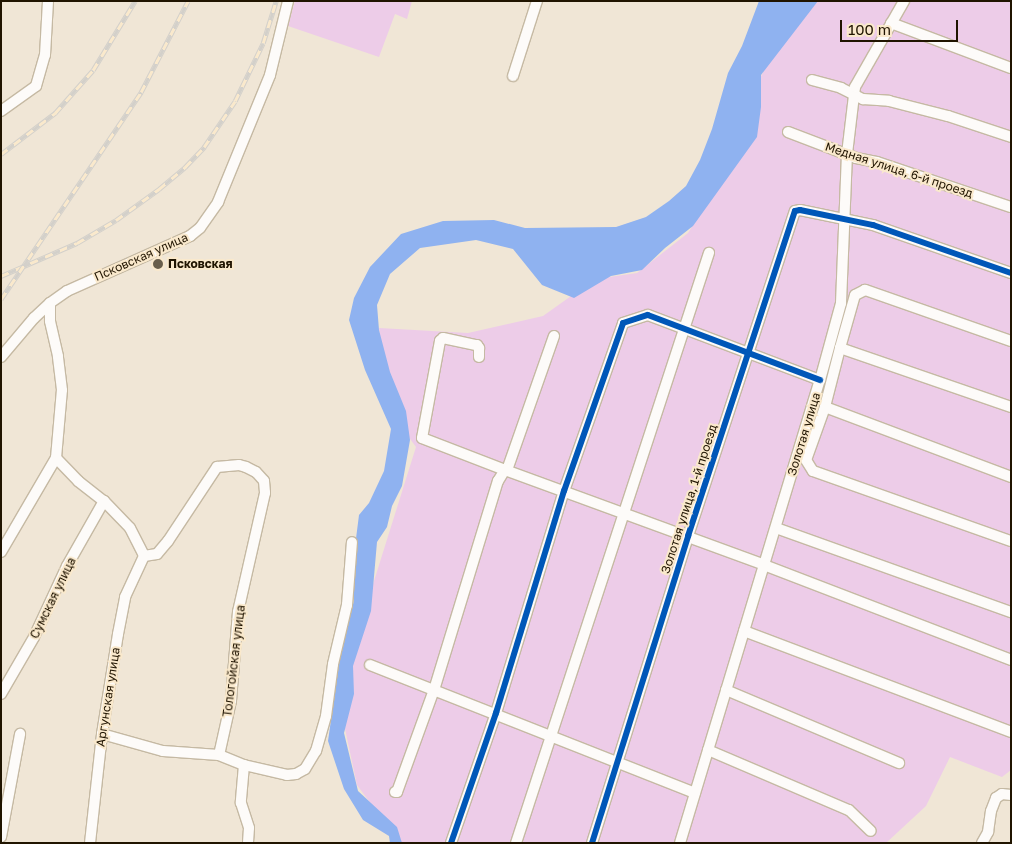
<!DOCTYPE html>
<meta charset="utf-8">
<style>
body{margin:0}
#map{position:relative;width:1012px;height:844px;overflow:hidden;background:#f0e6d6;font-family:"Golos Text",sans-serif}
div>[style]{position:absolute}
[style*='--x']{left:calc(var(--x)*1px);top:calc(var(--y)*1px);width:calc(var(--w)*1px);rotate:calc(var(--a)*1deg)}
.green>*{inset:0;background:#edcce8}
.water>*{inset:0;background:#8fb2f0}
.roads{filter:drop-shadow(1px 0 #c5b9a3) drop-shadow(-1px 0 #c5b9a3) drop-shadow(0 1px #c5b9a3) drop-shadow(0 -1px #c5b9a3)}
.minor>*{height:10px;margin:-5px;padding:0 5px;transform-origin:5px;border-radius:5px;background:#fdfbf9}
.rail>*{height:4.5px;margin-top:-2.25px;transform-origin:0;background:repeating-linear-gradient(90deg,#fae9cc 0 8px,#d3d0ca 0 16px);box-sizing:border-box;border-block:1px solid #d3d0ca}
.cycleway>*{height:6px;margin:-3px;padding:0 3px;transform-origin:3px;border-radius:3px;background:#0057b8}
.dots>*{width:14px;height:14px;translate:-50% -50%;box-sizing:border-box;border:2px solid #fae9cc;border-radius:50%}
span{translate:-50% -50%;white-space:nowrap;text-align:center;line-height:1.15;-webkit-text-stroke:4px #fae9cc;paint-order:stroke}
.street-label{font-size:12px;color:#201400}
.poi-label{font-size:12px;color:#201400;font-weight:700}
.left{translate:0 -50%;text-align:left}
.frame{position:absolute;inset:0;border:2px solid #201400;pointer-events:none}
.scale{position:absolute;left:840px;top:20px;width:118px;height:22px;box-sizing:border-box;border:2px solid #201400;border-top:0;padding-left:6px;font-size:15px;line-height:18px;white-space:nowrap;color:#201400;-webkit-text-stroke:4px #fae9cc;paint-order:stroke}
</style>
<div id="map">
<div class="green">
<div style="clip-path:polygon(295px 1px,412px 1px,407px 19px,395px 14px,379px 57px,288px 26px)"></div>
<div style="clip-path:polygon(812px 1px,1011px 1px,1011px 770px,1002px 777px,950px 757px,926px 806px,886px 843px,400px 843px,357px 785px,345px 729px,353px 648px,416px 447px,405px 432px,383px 369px,379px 328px,468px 333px,543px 316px,595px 279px,637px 273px,688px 233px,753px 130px,756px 86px,774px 51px)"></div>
</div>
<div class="water">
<div style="clip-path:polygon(759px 1px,818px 1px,761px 75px,761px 107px,757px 137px,693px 226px,665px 248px,642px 270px,611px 276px,574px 298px,542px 285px,513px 249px,476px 240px,420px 248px,390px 274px,377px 305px,379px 330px,390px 372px,406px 411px,410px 440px,402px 486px,392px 506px,387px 527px,377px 542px,371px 611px,353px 666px,354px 694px,344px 733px,358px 791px,397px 827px,402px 843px,390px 843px,389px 836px,363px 820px,344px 789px,328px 741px,343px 636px,354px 601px,353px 562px,359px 515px,369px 503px,384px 471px,391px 429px,365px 370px,349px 320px,354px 298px,370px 267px,401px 234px,443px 221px,494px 220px,525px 228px,616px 227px,646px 217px,669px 201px,686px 186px,700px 160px,712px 129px,728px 73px,742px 46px)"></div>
</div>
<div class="roads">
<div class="minor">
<div style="--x:891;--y:23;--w:128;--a:20.6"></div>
<div style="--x:513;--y:76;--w:79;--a:-72.3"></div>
<div style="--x:812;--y:80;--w:30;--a:15"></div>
<div style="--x:841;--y:88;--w:25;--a:27"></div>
<div style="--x:863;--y:99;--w:26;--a:4"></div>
<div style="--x:889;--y:101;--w:61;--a:14.3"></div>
<div style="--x:948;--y:116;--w:66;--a:18.4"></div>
<div style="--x:1;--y:111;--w:43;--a:-35.5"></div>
<div style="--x:36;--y:86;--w:32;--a:-74"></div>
<div style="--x:45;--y:55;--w:54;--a:-86.8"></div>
<div style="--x:788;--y:132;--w:73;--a:20.9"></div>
<div style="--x:856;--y:158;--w:21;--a:11"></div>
<div style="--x:877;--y:162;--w:141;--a:18.6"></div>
<div style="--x:554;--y:336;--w:139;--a:109.3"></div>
<div style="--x:508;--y:467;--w:4;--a:135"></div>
<div style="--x:505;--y:470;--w:276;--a:20.1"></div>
<div style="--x:764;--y:565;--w:265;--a:21"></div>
<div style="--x:1011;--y:341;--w:155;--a:-160.7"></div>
<div style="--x:865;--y:290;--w:11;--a:153"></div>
<div style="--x:855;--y:295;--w:55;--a:105.8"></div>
<div style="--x:840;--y:348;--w:181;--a:19"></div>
<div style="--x:840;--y:348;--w:61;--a:104.3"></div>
<div style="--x:825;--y:407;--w:199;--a:20.6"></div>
<div style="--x:1;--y:357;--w:51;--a:-49.8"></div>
<div style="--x:34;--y:318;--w:22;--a:-43"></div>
<div style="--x:50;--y:303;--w:21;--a:-35"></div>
<div style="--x:67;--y:291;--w:135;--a:-24.1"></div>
<div style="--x:190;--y:236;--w:13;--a:-39"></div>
<div style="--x:200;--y:228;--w:32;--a:-55"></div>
<div style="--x:218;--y:202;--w:137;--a:-67.7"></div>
<div style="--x:270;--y:75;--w:76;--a:-76.3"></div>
<div style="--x:825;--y:407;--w:56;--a:109.7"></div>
<div style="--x:806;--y:460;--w:13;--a:58"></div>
<div style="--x:813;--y:471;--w:210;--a:19.5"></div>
<div style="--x:56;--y:458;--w:32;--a:46"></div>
<div style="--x:78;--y:481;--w:33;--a:38"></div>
<div style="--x:104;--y:501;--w:37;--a:46"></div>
<div style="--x:130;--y:528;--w:31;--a:63"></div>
<div style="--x:776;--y:528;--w:250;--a:19.7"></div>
<div style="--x:1;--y:552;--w:109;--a:-59.7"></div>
<div style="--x:56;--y:458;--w:68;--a:-85"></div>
<div style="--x:62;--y:390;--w:34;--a:-97"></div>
<div style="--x:58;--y:356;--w:36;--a:-103"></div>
<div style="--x:50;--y:321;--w:18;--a:-90"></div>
<div style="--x:144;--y:556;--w:13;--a:-9"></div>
<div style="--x:157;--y:554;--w:17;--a:-50"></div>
<div style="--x:168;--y:541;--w:89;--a:-56.5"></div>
<div style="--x:217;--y:467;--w:22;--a:-5"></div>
<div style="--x:239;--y:465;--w:7;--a:16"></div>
<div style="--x:246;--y:467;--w:11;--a:27"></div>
<div style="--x:256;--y:472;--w:12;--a:48"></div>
<div style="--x:264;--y:481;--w:12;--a:85"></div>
<div style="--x:265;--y:493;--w:122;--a:102.8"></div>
<div style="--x:238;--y:612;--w:89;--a:94.5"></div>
<div style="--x:231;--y:701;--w:55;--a:102.5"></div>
<div style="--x:744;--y:631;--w:285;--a:20.7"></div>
<div style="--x:370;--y:665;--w:349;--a:21.5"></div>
<div style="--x:726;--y:690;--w:188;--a:22.9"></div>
<div style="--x:1;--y:694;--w:66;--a:-59.9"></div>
<div style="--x:34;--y:637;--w:78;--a:-65.1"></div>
<div style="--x:67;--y:566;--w:75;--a:-60.4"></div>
<div style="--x:102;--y:734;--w:63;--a:15.6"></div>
<div style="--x:163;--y:751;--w:56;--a:4.1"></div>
<div style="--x:219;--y:755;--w:27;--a:22"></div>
<div style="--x:244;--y:765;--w:38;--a:95"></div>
<div style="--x:241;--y:803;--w:26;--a:72"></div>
<div style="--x:249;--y:828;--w:15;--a:94"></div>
<div style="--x:708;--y:750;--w:153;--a:23.1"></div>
<div style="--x:849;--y:810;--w:30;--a:44"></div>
<div style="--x:244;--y:765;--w:44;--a:13.1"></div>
<div style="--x:287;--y:775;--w:9;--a:-6"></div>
<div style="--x:296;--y:774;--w:10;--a:-29"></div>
<div style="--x:305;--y:769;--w:21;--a:-59"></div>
<div style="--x:316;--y:751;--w:36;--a:-74"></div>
<div style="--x:326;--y:716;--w:52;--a:-82.3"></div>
<div style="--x:333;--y:664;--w:61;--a:-76.7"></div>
<div style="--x:347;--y:605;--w:63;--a:-85.5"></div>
<div style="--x:395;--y:792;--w:2;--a:0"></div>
<div style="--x:397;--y:792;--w:109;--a:-70.1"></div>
<div style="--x:434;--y:690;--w:219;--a:-73"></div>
<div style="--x:498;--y:481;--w:13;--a:-58"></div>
<div style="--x:505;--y:470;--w:89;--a:-158.9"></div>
<div style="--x:422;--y:438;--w:99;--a:-79.5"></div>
<div style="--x:440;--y:341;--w:4;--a:-45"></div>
<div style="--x:443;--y:338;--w:35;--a:12"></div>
<div style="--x:477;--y:345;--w:4;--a:56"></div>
<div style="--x:479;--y:348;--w:9;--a:90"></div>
<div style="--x:1;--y:837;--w:105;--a:-79.5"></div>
<div style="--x:90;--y:843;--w:110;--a:-83.7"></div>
<div style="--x:102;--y:734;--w:101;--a:-80.9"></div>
<div style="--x:118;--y:634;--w:38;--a:-79"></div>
<div style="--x:125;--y:597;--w:45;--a:-65.1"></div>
<div style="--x:451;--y:843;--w:138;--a:-70.9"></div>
<div style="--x:496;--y:713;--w:232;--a:-73"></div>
<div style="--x:564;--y:491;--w:178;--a:-70.6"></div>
<div style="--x:623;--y:323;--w:26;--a:-18"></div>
<div style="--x:648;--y:315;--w:184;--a:20.7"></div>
<div style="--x:516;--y:843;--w:621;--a:-71.89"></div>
<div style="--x:592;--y:843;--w:322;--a:-72.6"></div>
<div style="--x:688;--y:536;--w:342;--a:-71.8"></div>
<div style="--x:795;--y:211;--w:5;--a:-11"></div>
<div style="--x:800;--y:210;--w:75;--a:11.6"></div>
<div style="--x:873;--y:225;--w:146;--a:19.2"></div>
<div style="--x:680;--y:843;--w:484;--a:-73.2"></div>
<div style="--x:820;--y:380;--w:80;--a:-74.7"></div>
<div style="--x:841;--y:303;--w:149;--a:-87.7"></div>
<div style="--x:847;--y:154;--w:67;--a:-83.2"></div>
<div style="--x:855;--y:87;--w:99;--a:-60.3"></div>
<div style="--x:982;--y:843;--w:13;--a:-61"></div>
<div style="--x:988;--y:832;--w:21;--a:-82"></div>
<div style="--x:991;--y:811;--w:14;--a:-69"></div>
<div style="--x:996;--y:798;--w:7;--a:-34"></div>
<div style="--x:1002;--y:794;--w:9;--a:6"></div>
</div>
</div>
<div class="rail">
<div style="--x:1;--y:154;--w:68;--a:-37.2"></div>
<div style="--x:55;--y:113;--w:57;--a:-48.5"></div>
<div style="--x:93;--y:70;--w:81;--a:-58.7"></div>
<div style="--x:1;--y:276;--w:83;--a:-23.5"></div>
<div style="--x:77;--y:243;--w:45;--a:-30.5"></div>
<div style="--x:116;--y:220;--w:53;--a:-35.8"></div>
<div style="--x:159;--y:189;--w:34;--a:-40"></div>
<div style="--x:185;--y:167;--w:28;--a:-46"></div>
<div style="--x:204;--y:147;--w:55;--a:-56"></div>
<div style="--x:235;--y:101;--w:64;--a:-64.2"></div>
<div style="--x:263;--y:43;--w:44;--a:-72.8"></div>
<div style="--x:1;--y:299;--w:250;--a:-55.9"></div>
<div style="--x:141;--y:92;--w:102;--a:-62.7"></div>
</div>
<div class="cycleway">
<div style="--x:451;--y:843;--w:138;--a:-70.9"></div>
<div style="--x:496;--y:713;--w:232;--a:-73"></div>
<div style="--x:564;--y:491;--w:178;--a:-70.6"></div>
<div style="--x:623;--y:323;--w:26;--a:-18"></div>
<div style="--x:648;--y:315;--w:184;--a:20.7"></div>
<div style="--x:592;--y:843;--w:322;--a:-72.6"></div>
<div style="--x:688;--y:536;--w:342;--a:-71.8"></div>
<div style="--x:795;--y:211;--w:5;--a:-11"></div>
<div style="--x:800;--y:210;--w:75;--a:11.6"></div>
<div style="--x:873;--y:225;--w:146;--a:19.2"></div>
</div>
<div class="dots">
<div style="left:158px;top:264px;background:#695e4b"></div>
</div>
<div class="street-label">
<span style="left:899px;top:170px;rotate:18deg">Медная улица, 6-й проезд</span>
<span style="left:141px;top:257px;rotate:-24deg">Псковская улица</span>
<span style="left:804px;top:434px;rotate:-73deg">Золотая улица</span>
<span style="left:689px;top:499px;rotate:-72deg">Золотая улица, 1-й проезд</span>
<span style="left:53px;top:598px;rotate:-64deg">Сумская улица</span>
<span style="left:234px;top:661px;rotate:-83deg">Тологойская улица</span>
<span style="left:108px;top:697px;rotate:-81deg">Аргунская улица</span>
</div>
<div class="poi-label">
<span class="left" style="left:168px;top:264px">Псковская</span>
</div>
<div class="frame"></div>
<div class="scale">100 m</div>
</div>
